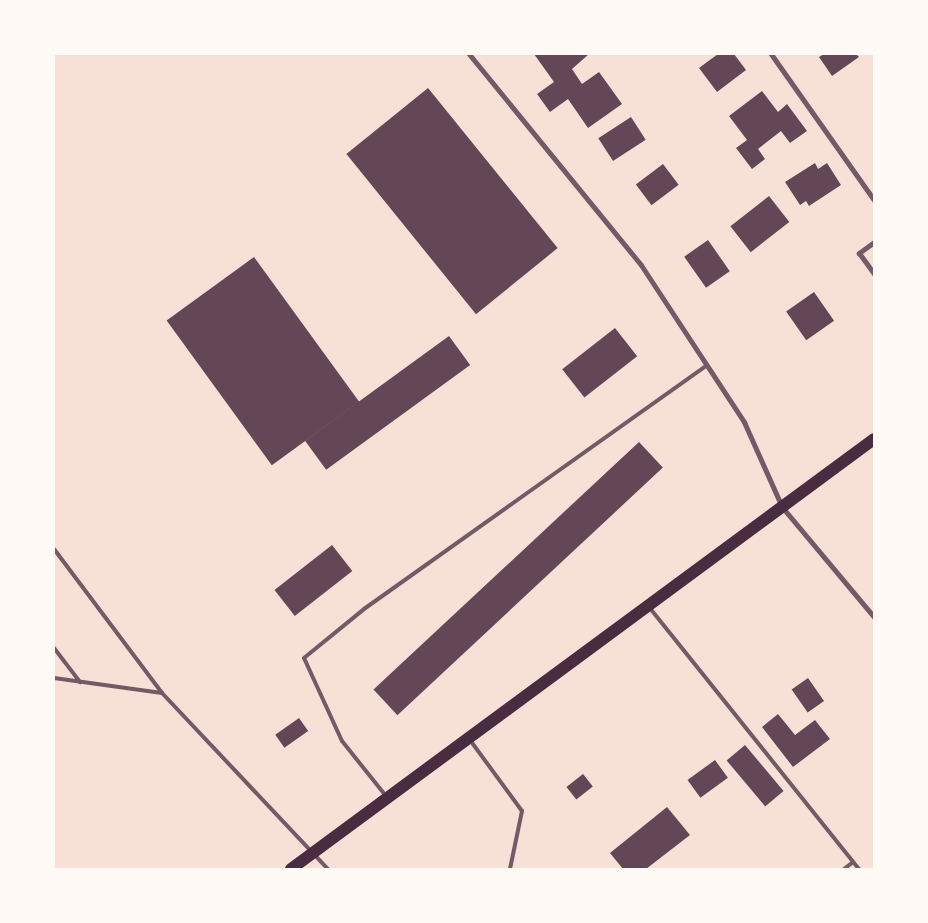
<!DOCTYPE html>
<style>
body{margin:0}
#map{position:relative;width:928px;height:923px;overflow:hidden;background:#f7e1d7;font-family:Roboto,sans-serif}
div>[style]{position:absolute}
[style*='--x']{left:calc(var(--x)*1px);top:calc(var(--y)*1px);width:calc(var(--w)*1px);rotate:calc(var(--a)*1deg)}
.building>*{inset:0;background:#644757;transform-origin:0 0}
.service>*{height:4px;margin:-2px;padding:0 2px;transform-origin:2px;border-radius:2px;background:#755966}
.minor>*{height:5px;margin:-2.5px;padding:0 2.5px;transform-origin:2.5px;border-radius:2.5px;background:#755966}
.primary>*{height:12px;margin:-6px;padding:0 6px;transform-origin:6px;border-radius:6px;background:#4a2c40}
span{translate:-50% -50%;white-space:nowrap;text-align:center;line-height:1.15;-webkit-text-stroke:5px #fffaf5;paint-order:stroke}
.frame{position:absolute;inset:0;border:55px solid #fffaf5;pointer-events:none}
</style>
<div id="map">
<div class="building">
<div style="clip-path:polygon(534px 54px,589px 54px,572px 69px,582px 84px,599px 72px,622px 104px,588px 128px,568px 99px,550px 112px,537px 94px,554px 82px)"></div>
<div style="clip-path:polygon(718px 54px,734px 54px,746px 70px,717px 92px,699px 68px)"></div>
<div style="clip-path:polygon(824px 54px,856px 54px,859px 57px,832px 76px,819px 57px)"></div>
<div style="left:428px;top:88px;width:206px;height:105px;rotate:51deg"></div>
<div style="clip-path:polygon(762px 91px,778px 112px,787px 104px,807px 131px,790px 143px,781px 131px,758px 149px,765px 159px,752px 169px,736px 148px,747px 140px,729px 116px)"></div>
<div style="left:631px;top:117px;width:27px;height:39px;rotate:57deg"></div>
<div style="clip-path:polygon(815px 163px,818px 169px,827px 163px,841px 185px,809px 206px,806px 201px,800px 205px,785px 182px)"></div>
<div style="left:663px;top:164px;width:26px;height:34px;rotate:53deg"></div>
<div style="left:769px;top:196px;width:33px;height:49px;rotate:52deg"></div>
<div style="left:708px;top:240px;width:38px;height:29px;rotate:55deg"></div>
<div style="left:254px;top:257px;width:179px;height:108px;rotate:54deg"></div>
<div style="left:814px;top:292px;width:35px;height:34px;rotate:55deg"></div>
<div style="left:615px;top:328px;width:36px;height:67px;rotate:52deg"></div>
<div style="left:449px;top:336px;width:36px;height:178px;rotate:54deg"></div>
<div style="left:639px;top:442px;width:35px;height:363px;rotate:47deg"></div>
<div style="left:332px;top:545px;width:33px;height:73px;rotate:52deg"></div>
<div style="left:808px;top:678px;width:28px;height:20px;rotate:55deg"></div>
<div style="clip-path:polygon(778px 714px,795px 735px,815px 720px,830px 739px,793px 767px,762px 727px)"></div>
<div style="left:299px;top:718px;width:16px;height:29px;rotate:55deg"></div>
<div style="left:745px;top:745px;width:60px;height:24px;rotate:50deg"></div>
<div style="left:715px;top:760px;width:22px;height:34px;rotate:54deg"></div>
<div style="left:583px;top:774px;width:16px;height:21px;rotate:52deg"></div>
<div style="clip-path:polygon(667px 807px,690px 835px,646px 869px,623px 869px,610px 853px)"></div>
</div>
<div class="service">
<div style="--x:54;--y:549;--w:180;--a:53.1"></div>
<div style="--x:162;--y:693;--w:242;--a:46.7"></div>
<div style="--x:649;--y:607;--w:336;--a:51.3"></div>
<div style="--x:54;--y:648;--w:43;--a:52.6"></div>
<div style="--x:54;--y:678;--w:109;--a:7.9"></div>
<div style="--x:470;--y:740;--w:88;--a:53.8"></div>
<div style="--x:522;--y:811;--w:59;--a:101.7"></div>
<div style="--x:386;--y:796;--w:70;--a:-128.7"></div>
<div style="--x:342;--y:741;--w:91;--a:-114.6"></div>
<div style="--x:304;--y:658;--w:77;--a:-39.2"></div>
<div style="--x:364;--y:609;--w:421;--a:-35.4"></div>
<div style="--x:844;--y:869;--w:11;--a:-38"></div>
</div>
<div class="minor">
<div style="--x:469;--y:54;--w:272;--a:50.8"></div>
<div style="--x:641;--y:265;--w:188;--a:56.7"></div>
<div style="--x:744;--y:422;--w:93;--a:65.9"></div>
<div style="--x:782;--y:507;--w:143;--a:50.1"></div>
<div style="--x:771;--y:54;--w:179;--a:54.8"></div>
<div style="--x:874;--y:242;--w:19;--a:144"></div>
<div style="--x:859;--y:253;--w:26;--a:54"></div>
</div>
<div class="primary">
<div style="--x:291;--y:869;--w:724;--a:-36.41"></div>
</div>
<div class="frame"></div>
</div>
